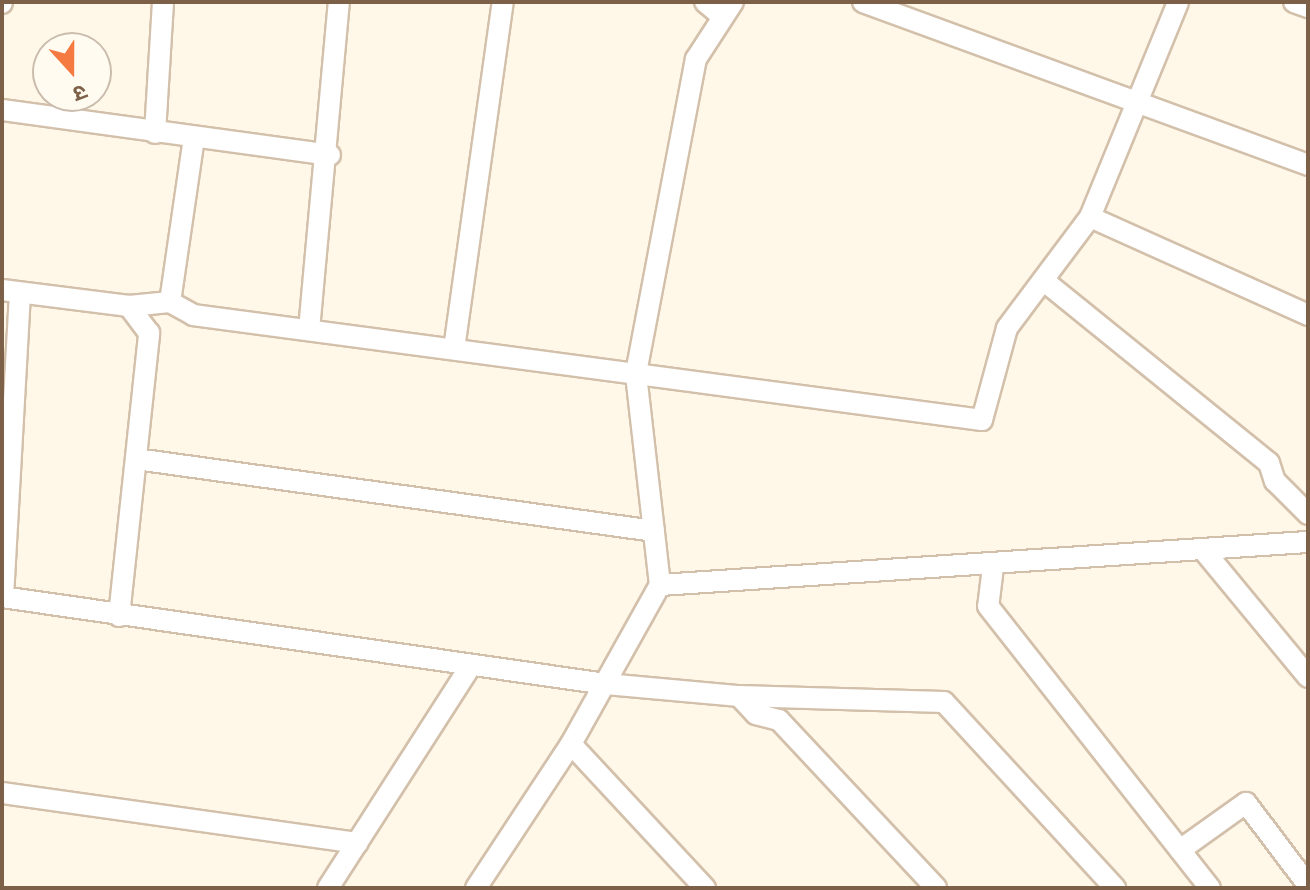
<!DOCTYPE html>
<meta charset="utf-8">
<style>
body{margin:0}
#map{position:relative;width:1310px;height:890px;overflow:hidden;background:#fff8e8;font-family:Roboto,"Noto Sans Devanagari",sans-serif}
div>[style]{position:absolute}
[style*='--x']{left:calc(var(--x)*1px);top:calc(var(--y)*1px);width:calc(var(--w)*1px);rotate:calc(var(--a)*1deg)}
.roads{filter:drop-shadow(2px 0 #d3c0ab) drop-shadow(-2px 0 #d3c0ab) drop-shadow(0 2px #d3c0ab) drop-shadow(0 -2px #d3c0ab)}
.street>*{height:20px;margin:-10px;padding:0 10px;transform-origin:10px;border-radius:10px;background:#fff}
span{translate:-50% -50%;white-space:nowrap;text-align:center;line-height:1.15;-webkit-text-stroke:6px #fffbf0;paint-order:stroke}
.frame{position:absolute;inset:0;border:4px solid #7d6048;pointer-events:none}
.north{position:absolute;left:32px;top:32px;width:80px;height:80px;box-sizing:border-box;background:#fffbf0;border:2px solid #cbbdad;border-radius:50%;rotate:159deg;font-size:22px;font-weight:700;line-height:32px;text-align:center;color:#7d6048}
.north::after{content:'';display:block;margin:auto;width:28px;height:36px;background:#f57a41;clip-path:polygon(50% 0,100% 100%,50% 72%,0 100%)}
</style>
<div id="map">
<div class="roads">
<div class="street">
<div style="--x:705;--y:2;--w:23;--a:40"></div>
<div style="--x:863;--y:2;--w:474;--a:20.1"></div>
<div style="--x:1294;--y:2;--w:15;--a:20"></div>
<div style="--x:2;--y:3;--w:1;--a:-90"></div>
<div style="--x:2;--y:110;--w:331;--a:7.8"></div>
<div style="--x:155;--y:133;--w:131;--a:-86.5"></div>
<div style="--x:1090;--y:217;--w:239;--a:24.2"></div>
<div style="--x:1043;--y:280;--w:291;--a:39"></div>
<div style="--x:1269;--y:463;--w:19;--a:72"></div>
<div style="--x:1275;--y:481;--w:47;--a:45"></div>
<div style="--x:2;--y:290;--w:128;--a:7.2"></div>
<div style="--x:129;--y:306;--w:41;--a:-5.6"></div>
<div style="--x:170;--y:302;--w:26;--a:29"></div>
<div style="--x:193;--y:315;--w:796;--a:7.58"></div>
<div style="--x:982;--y:420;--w:95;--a:-74.8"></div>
<div style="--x:1007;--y:328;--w:139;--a:-53.2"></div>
<div style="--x:1090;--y:217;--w:232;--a:-67.7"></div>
<div style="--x:170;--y:302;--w:166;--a:-81.7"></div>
<div style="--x:309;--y:330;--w:329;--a:-84.8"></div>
<div style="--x:454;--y:349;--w:350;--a:-82"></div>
<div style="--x:136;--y:459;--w:523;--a:7.91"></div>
<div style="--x:1205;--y:552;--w:162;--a:50.5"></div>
<div style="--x:993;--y:567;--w:39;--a:97"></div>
<div style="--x:988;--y:606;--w:359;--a:51.8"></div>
<div style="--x:660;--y:585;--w:649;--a:-3.8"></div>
<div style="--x:2;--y:597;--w:610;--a:8.2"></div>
<div style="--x:606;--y:684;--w:134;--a:5.2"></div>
<div style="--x:739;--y:696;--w:25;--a:47"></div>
<div style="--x:756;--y:714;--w:24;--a:15"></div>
<div style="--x:779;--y:720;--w:230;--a:46.9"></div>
<div style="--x:3;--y:597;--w:304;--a:-86.8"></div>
<div style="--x:119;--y:616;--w:285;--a:-83.9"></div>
<div style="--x:149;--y:333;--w:34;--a:-127"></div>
<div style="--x:739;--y:696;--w:205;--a:1.7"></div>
<div style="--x:944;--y:702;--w:253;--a:47.4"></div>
<div style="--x:571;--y:744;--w:197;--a:47.1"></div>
<div style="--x:2;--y:793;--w:359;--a:8"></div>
<div style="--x:1180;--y:850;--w:81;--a:-35.5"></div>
<div style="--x:1246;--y:803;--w:103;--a:52.9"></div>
<div style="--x:328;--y:888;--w:265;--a:-57.3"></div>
<div style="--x:476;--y:888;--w:173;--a:-56.6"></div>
<div style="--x:571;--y:744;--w:182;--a:-60.8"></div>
<div style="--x:660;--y:585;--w:213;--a:-96.5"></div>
<div style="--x:636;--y:373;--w:320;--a:-79.2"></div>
<div style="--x:696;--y:59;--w:68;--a:-57"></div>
</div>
</div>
<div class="frame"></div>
<div class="north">उ</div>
</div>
